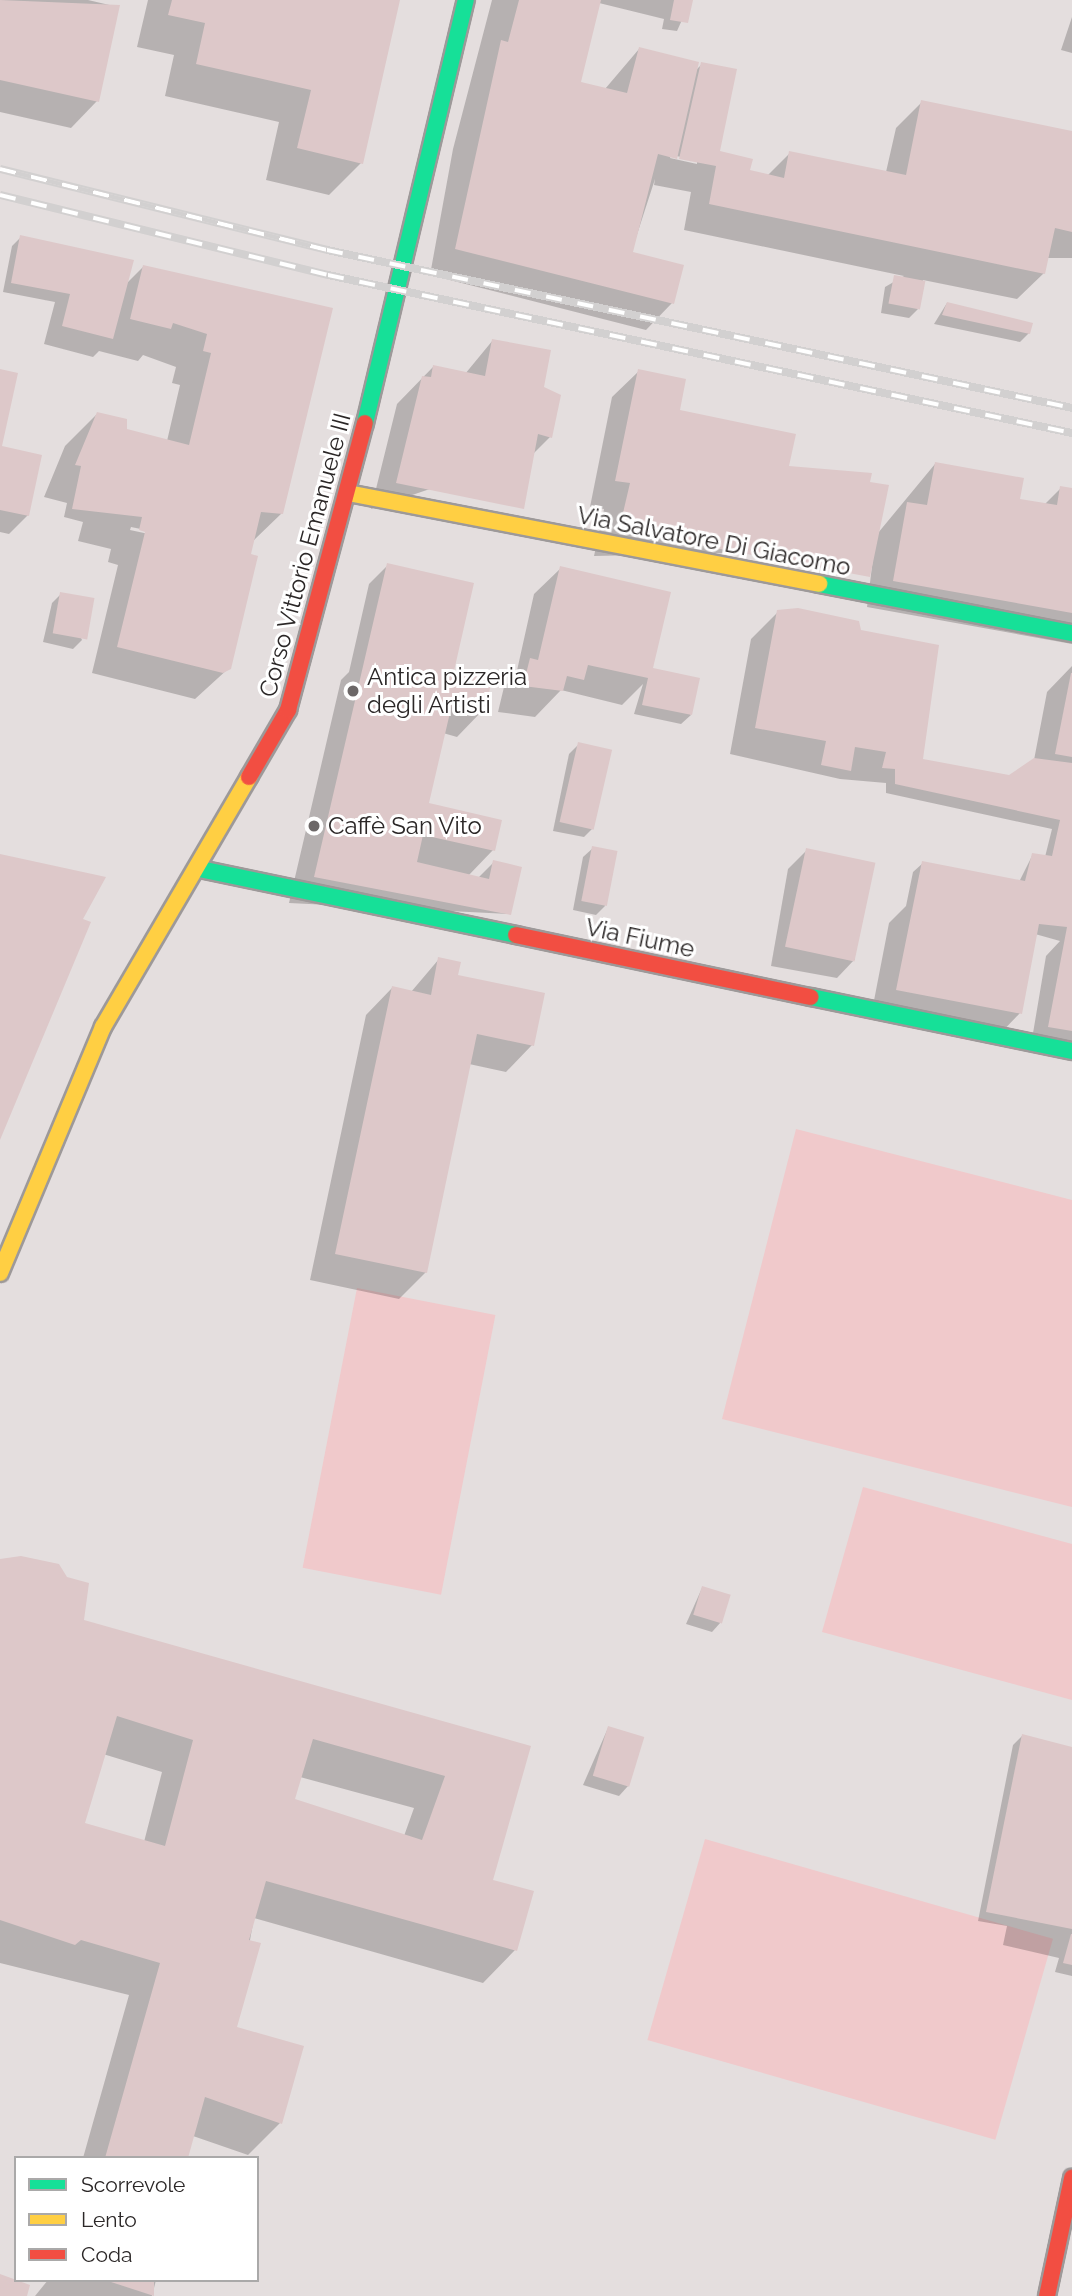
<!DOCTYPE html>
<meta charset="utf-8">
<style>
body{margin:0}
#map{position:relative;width:1072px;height:2296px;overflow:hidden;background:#e4dede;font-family:Raleway,sans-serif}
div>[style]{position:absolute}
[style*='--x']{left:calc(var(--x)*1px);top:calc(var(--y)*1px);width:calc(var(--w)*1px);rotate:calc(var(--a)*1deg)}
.green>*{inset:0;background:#f0c9cb;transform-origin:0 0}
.shadow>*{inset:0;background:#0003}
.building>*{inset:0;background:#ddc8c9;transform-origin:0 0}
.roads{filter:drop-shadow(2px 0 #9d9999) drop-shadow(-2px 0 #9d9999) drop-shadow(0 2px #9d9999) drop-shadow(0 -2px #9d9999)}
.fast>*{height:16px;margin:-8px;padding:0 8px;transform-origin:8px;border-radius:8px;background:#16e098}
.slow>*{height:16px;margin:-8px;padding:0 8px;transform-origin:8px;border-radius:8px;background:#ffcf43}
.jam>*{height:16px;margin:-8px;padding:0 8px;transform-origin:8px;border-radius:8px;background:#f24e42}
.rail>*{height:8px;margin-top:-4px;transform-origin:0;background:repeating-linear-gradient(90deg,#fff 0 16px,#d2d0d0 0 32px);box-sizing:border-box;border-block:2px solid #d2d0d0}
.dots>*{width:19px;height:19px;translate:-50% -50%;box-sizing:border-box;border:4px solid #fff;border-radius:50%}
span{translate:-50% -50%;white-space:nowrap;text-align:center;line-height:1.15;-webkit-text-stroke:6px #fff;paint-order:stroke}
.street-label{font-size:24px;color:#2b2727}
.poi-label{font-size:24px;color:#2b2727}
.left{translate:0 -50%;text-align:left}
.legend{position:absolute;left:14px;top:2156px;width:245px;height:126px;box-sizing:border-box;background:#fff;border:2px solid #aaa9a9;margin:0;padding:9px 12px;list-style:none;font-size:21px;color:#2b2727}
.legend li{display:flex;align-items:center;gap:14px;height:35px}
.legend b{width:35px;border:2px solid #aaa9a9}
</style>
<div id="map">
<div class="green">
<div style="clip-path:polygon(796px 1129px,1072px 1200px,1072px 1507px,722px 1419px)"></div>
<div style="left:357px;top:1288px;width:141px;height:285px;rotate:11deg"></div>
<div style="clip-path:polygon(863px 1487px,1072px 1544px,1072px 1700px,822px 1632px)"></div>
<div style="left:705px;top:1839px;width:362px;height:209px;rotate:16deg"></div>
</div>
<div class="shadow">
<div style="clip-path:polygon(0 0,88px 0,118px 7px,97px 101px,71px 128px,0 112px)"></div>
<div style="clip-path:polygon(148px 0,398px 0,361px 163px,329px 195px,266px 180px,279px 122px,165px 96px,174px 55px,137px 47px)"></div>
<div style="clip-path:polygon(evenodd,492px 0,691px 0,677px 31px,662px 29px,664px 19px,599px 3px,579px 83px,605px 89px,639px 49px,696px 70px,702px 64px,718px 152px,748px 172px,767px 176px,790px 153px,886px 172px,896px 128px,922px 102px,1072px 133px,1072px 258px,1047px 258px,1044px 273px,1017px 299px,923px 280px,918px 309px,909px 318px,881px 313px,885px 287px,904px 276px,684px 230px,691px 192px,654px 185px,655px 179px,631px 253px,672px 303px,646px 330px,430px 275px,453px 149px,492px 0,671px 155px,697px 160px,697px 164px,670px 158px,671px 155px)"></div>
<div style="clip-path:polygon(1072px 17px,1072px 53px,1061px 50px)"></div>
<div style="clip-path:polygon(evenodd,21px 237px,125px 285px,143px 267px,331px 310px,282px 513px,252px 542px,229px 668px,195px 699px,92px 673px,118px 565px,108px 562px,111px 549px,78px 541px,83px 522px,64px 517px,67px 503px,44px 497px,65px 446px,97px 414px,126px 431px,167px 441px,180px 385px,172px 383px,176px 367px,143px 355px,138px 361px,99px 351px,93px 357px,44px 344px,55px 302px,3px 292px,12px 246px,21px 237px,131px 527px,229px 547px,229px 551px,130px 530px,131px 527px)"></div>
<div style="clip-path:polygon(947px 303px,1029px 333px,1020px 342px,934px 324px)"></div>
<div style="clip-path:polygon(493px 340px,542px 387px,550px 437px,533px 454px,371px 509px,397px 404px,433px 367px,465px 374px)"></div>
<div style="clip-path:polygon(0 371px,0 448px,28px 515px,9px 534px,0 532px)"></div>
<div style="clip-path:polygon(639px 371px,678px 411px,787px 468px,868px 483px,878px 533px,935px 464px,1018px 501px,1044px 505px,1061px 488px,1072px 490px,1072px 644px,867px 607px,874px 550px,594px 556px,604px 509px,590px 507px,612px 397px)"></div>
<div style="clip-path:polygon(388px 565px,452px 672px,483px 710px,457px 737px,443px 733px,427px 804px,493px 850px,468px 876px,478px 878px,494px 862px,509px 914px,289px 903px,341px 680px,349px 672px,369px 584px)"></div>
<div style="clip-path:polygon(561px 568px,691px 715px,681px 724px,634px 714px,643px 684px,622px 705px,561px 690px,535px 717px,498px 712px,504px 687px,516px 675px,534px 594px)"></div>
<div style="clip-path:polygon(61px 594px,82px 640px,73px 649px,43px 642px,52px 603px)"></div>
<div style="clip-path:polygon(778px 612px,921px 760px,1010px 777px,1034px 760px,1047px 692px,1072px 666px,1072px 1052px,1031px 1045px,1046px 956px,1060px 941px,1035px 934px,1020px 1013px,994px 1040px,871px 1016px,889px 923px,906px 906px,913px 872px,923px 863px,1019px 882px,1033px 854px,1045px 857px,1052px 829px,886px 793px,886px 783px,840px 779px,730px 754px,751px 639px)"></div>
<div style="clip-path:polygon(579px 744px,593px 828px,584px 837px,553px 831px,569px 754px)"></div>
<div style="clip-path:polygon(593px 848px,605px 906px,596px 915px,573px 910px,583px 857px)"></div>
<div style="clip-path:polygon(807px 850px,855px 959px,837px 978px,771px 966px,788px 869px)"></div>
<div style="clip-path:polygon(439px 959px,532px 1045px,506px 1072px,469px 1064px,426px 1272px,399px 1299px,310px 1280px,366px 1015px,392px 988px,411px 992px)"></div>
<div style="clip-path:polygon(evenodd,0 1560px,87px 1584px,82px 1621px,529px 1747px,491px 1881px,515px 1950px,483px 1983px,254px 1918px,234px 2028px,280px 2123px,248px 2155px,193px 2136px,187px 2158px,83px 2158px,129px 1995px,0 1963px,0 1560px,103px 1754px,162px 1772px,144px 1842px,82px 1824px,103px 1754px,0 1560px,300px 1777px,414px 1808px,404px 1836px,293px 1800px,300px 1777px)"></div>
<div style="clip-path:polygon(702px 1588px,721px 1622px,712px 1632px,686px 1624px)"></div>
<div style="clip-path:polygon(608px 1728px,628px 1786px,619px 1796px,583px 1785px)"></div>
<div style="clip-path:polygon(1022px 1736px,1072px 1749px,1072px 1976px,1055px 1972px,1059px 1958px,1003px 1945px,1007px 1926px,978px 1921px,1013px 1745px)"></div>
<div style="clip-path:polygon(48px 2280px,156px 2280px,152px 2296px,35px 2296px)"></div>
</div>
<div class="building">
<div style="clip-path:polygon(0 0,120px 5px,99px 102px,0 80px)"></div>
<div style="clip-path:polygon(172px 0,400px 0,363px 164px,297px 148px,311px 90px,196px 64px,205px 23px,168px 15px)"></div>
<div style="clip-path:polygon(519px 0,601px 0,581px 82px,627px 93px,639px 47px,699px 62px,677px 159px,658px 154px,633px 252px,684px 265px,674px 304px,455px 249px,501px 40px,508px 42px)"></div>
<div style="clip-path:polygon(674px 0,693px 0,688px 23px,670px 20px)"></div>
<div style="clip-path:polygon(701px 62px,737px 69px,720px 151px,753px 159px,750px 170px,784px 178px,789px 151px,906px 175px,921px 100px,1072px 131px,1072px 232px,1055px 228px,1045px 274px,709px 204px,716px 166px,679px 159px)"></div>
<div style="clip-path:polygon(20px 235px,134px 260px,113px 339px,62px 326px,70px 294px,11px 283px)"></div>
<div style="clip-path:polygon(143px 265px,333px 308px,283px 514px,261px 512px,251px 554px,258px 556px,231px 669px,223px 673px,117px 647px,145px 532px,139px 530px,142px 517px,72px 509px,81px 466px,75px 465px,97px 412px,127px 419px,127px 429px,189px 445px,211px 353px,203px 351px,207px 334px,173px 323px,171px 329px,130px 319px)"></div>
<div style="left:894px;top:275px;width:32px;height:29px;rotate:11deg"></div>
<div style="clip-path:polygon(947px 302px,1033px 323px,1030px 334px,942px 315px)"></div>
<div style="clip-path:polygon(492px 339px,551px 350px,544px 387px,561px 395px,552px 438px,538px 434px,524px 509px,396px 483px,422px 376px,431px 377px,433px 365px,485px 376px)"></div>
<div style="clip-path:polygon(0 369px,18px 373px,2px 446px,42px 455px,29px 516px,0 510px)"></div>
<div style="clip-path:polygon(638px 369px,686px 379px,680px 410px,796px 434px,789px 466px,872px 473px,870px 482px,889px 485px,870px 577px,619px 530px,630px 483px,615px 481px)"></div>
<div style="clip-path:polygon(935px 462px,1024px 478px,1020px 499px,1057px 505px,1060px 486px,1072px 488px,1072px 613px,893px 581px,907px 502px,927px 505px)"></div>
<div style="clip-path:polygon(387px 563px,474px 583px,454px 671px,492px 679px,485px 711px,452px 704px,429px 803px,502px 820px,495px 851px,423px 835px,417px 862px,489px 879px,493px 860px,522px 867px,511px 915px,314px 877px)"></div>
<div style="clip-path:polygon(560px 566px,671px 592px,653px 668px,700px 678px,692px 715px,642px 705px,648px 678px,588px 665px,584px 680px,567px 676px,563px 691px,523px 686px,530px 658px,538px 660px)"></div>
<div style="left:60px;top:592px;width:35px;height:42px;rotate:10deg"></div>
<div style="clip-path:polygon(798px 608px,859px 621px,861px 630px,939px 645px,923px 759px,1009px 775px,1034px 758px,1072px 763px,1072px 1031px,1048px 1027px,1067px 927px,1039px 924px,1022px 1014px,896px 990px,922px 861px,1025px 881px,1032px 853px,1052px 856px,1060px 820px,895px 784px,895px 769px,882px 768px,886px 752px,855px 747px,851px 771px,821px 765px,826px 741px,755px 728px,777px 610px)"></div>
<div style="clip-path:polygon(1071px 673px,1072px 673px,1072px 757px,1055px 754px)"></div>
<div style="left:578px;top:742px;width:35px;height:82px;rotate:13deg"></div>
<div style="left:592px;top:846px;width:26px;height:56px;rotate:11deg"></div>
<div style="left:806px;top:848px;width:71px;height:101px;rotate:12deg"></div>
<div style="clip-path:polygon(0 854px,106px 877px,83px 919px,91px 922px,0 1140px)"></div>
<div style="clip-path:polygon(438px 957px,461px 962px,458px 975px,545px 993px,534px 1046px,477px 1034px,427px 1273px,335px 1254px,392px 986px,431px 995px)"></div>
<div style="clip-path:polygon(evenodd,21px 1556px,59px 1564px,67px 1577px,89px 1583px,84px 1620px,531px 1746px,493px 1880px,534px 1891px,517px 1951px,266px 1881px,249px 1940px,261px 1943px,237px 2027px,304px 2046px,282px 2124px,205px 2097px,188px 2158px,105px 2158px,160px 1963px,81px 1940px,75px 1945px,0 1920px,0 1559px,21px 1556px,117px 1716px,193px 1740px,165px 1846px,85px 1823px,117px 1716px,21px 1556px,313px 1739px,445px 1776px,422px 1840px,295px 1799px,313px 1739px)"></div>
<div style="left:702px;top:1586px;width:30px;height:30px;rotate:17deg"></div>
<div style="left:608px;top:1726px;width:38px;height:52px;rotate:17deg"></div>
<div style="clip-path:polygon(1022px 1734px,1072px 1747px,1072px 1929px,986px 1912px)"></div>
<div style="clip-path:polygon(1071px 1934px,1072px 1934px,1072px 1965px,1063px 1963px)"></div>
<div style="clip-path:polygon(0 2274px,30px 2285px,27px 2296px,0 2296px)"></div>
<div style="clip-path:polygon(154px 2280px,154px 2296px,108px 2281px,109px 2280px)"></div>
</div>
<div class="roads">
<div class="fast">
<div style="--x:365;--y:423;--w:435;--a:-76.6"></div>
<div style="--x:819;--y:584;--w:258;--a:11"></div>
<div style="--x:200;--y:869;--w:323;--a:11.8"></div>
<div style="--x:811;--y:997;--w:267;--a:11.7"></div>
</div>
<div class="slow">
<div style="--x:348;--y:493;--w:480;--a:10.9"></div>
<div style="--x:0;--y:1273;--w:267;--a:-67.3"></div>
<div style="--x:103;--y:1027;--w:290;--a:-59.7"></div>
</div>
<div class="jam">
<div style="--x:249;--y:777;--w:78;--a:-59.8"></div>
<div style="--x:288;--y:710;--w:297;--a:-75"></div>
<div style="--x:516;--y:935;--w:301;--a:11.9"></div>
<div style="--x:1047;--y:2296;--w:121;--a:-78"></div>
</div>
</div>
<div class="rail">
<div style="--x:0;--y:169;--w:337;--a:13.9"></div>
<div style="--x:327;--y:250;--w:762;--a:11.97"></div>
<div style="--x:0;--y:195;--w:338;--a:13.7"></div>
<div style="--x:328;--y:275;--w:761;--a:11.99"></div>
</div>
<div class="dots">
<div style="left:353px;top:691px;background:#6c6767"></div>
<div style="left:314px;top:826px;background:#6c6767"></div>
</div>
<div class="street-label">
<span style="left:714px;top:541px;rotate:11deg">Via Salvatore Di Giacomo</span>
<span style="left:305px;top:555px;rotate:-75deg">Corso Vittorio Emanuele III</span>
<span style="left:640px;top:938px;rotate:12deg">Via Fiume</span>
</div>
<div class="poi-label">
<span class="left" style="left:367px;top:691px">Antica pizzeria<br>degli Artisti</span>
<span class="left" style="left:328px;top:826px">Caffè San Vito</span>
</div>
<ul class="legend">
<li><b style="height:9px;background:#16e098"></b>Scorrevole</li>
<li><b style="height:9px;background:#ffcf43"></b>Lento</li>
<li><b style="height:9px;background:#f24e42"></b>Coda</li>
</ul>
</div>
